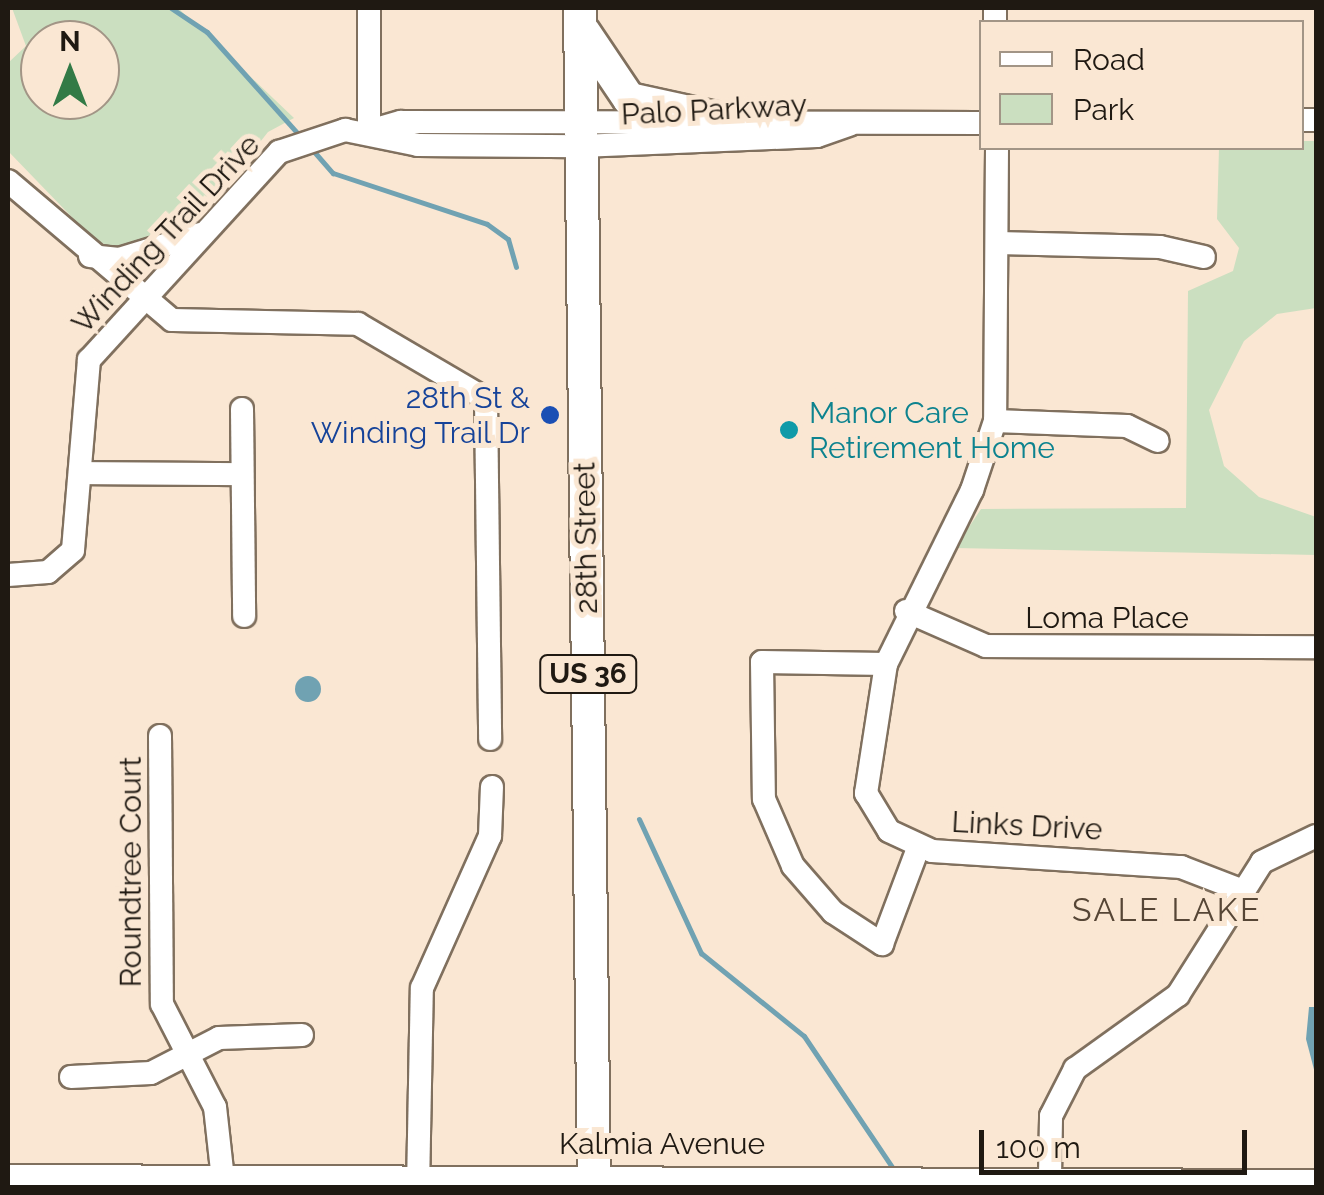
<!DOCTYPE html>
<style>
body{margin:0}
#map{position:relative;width:1324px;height:1195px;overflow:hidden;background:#fae7d3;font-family:Raleway,sans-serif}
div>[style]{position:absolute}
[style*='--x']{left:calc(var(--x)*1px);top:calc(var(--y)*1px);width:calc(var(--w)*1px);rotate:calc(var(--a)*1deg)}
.green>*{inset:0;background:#cbdfc0}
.water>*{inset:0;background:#70a2b2}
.round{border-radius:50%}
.stream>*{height:5px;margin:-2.5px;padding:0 2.5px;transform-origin:2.5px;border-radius:2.5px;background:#70a2b2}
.roads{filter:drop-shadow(2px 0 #80705e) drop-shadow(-2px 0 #80705e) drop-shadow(0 2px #80705e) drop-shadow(0 -2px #80705e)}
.minor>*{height:22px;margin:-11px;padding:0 11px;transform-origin:11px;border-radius:11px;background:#fff}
.highway>*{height:32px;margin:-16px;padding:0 16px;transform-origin:16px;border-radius:16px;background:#fff}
.dots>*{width:28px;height:28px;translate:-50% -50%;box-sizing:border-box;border:5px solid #fae7d3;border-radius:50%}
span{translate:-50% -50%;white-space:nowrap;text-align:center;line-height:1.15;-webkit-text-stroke:10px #fae7d3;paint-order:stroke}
.shield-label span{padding:2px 8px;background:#fae7d3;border:2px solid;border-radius:8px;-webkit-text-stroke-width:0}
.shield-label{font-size:28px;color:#1f1912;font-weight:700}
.street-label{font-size:30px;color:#1f1912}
.transit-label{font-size:30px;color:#164399}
.right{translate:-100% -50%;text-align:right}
.culture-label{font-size:30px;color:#0d838f}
.left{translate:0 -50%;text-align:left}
.neighbourhood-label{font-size:32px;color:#564636;letter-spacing:2.5px}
.frame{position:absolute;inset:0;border:10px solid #1f1912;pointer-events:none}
.legend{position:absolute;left:979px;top:20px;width:325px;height:130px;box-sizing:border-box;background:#fae7d3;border:2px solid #a29586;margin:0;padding:12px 18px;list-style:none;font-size:30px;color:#1f1912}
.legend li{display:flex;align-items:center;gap:20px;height:50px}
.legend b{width:50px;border:2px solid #a29586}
.north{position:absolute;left:20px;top:20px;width:100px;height:100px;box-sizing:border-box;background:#fae7d3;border:2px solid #a29586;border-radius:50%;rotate:0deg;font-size:28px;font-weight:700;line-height:40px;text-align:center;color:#1f1912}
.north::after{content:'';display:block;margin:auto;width:35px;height:45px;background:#327a46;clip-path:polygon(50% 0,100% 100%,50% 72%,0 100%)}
.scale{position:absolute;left:979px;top:1130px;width:268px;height:45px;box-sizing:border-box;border:5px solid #1f1912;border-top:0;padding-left:12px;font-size:30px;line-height:35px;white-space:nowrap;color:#1f1912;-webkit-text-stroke:8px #fae7d3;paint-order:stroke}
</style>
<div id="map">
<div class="green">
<div style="clip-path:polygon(evenodd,12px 8px,178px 8px,294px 118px,268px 132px,210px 206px,120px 251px,93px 239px,8px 151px,8px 63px,26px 46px,12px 8px,40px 40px,100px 40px,100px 100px,40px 100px,40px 40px)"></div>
<div style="clip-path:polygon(1302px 141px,1316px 141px,1316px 308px,1277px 314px,1244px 341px,1209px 410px,1224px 466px,1259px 497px,1316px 517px,1316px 555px,955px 548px,981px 509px,1186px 508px,1188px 291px,1233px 271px,1239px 248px,1217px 219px,1219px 148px)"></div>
</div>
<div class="water">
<div class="round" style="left:295px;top:676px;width:26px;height:26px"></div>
<div style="clip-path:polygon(1309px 1007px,1316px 1007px,1316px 1077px,1306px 1039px)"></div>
</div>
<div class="stream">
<div style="--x:171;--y:8;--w:43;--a:33.7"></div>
<div style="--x:207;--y:32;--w:138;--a:48.2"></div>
<div style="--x:310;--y:147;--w:35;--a:49"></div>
<div style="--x:333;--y:173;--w:162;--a:18.3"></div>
<div style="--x:487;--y:224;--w:26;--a:36"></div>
<div style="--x:508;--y:239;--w:29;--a:74"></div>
<div style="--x:639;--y:819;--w:148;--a:65.2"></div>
<div style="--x:701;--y:953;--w:132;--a:38.9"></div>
<div style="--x:804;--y:1036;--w:161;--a:56.1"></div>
</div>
<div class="roads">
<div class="minor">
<div style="--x:995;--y:8;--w:14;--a:90"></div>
<div style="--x:1302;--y:120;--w:14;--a:0"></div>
<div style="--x:369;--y:131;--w:33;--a:-16"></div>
<div style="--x:401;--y:122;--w:581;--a:0.1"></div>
<div style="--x:369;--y:131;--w:123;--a:-90"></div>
<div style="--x:997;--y:148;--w:273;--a:90.4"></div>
<div style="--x:995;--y:421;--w:73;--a:108.4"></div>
<div style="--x:972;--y:490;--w:194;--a:116.3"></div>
<div style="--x:886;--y:664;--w:131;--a:98.8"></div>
<div style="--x:866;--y:793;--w:44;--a:58.8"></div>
<div style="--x:889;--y:831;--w:47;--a:24.9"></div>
<div style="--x:932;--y:851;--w:250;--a:3.7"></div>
<div style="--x:1181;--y:867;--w:66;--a:21.2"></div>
<div style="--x:8;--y:181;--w:215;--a:40.3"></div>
<div style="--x:172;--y:320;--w:186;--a:1.2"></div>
<div style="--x:358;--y:324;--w:148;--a:30.4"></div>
<div style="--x:486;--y:399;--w:340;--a:89.3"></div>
<div style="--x:998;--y:243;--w:162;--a:1.4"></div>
<div style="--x:1160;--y:247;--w:45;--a:12.8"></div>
<div style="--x:90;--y:256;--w:29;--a:6"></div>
<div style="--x:119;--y:259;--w:86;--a:-17"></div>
<div style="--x:242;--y:409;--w:207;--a:89.4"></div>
<div style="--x:995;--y:421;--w:132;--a:2.2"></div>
<div style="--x:1127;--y:426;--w:34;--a:26"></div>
<div style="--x:81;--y:473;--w:161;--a:0.4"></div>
<div style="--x:8;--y:575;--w:40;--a:-4.3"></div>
<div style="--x:48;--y:572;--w:33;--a:-41"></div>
<div style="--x:73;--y:550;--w:191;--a:-85.2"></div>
<div style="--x:89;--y:360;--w:282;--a:-47.6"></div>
<div style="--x:279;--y:152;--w:70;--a:-18.4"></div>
<div style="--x:345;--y:130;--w:75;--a:11.6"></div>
<div style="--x:418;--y:145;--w:163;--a:0.4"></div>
<div style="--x:581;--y:146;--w:236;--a:-2.4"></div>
<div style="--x:817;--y:136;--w:34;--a:-19"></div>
<div style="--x:906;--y:611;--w:87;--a:23.6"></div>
<div style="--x:986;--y:646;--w:330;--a:0.2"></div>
<div style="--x:886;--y:664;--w:124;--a:-179.1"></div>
<div style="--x:762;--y:662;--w:137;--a:89.2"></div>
<div style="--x:764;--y:799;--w:73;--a:66.6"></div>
<div style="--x:793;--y:866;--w:61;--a:49"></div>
<div style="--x:833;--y:912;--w:59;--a:33.1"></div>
<div style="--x:882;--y:944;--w:103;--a:-69.4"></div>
<div style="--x:160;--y:736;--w:268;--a:89.6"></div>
<div style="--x:162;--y:1004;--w:116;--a:62.8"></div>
<div style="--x:215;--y:1107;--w:81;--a:83.7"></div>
<div style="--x:71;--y:1077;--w:80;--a:-2.9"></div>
<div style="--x:151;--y:1073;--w:76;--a:-27.2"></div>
<div style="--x:219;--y:1038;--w:83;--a:-2.1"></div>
<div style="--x:8;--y:1176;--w:1308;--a:0.22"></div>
<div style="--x:1050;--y:1176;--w:60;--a:-89"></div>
<div style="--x:1051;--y:1116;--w:53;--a:-62.9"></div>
<div style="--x:1075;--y:1069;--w:127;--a:-35.7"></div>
<div style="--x:1178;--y:995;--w:157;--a:-57.7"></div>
<div style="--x:1262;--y:862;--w:60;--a:-25.7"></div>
<div style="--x:418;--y:1188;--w:200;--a:-88.9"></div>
<div style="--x:422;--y:988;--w:167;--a:-65.9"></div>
<div style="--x:490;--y:836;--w:49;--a:-87.7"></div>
</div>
<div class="highway">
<div style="--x:580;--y:8;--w:1180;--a:89.32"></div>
<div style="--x:584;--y:32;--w:81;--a:56.1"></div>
<div style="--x:629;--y:99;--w:103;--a:12.3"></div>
</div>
</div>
<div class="dots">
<div style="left:550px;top:415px;background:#1a4fb4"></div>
<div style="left:789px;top:430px;background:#0f9aa8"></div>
</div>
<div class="shield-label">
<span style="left:588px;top:674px">US 36</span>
</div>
<div class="street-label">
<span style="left:714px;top:110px;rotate:-3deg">Palo Parkway</span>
<span style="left:166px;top:234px;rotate:-47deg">Winding Trail Drive</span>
<span style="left:586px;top:538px;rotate:-91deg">28th Street</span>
<span style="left:1107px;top:618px">Loma Place</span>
<span style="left:1027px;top:826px;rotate:3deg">Links Drive</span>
<span style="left:131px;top:872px;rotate:-90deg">Roundtree Court</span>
<span style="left:662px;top:1144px">Kalmia Avenue</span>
</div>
<div class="transit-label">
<span class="right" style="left:530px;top:415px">28th St &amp;<br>Winding Trail Dr</span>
</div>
<div class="culture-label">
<span class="left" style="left:809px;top:430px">Manor Care<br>Retirement Home</span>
</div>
<div class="neighbourhood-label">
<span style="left:1167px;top:910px">SALE LAKE</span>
</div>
<div class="frame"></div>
<ul class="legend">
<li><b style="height:12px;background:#fff"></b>Road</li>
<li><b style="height:28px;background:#cbdfc0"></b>Park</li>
</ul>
<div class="north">N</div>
<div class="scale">100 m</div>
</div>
